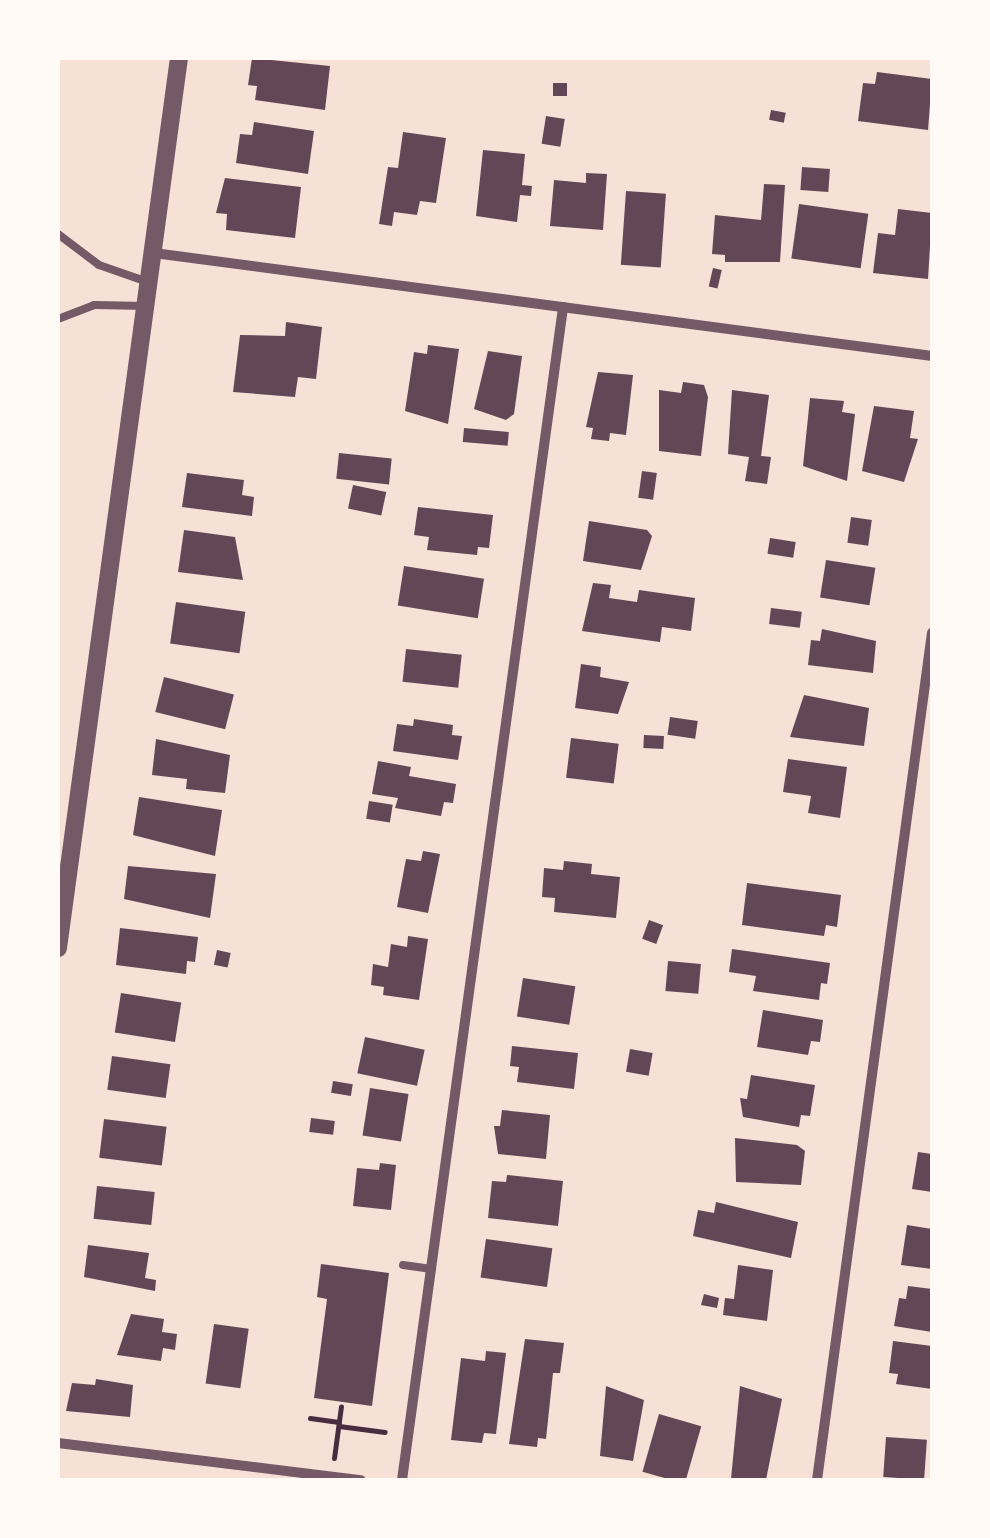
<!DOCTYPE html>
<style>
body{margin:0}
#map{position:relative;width:990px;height:1538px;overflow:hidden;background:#f7e1d7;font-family:Spectral,serif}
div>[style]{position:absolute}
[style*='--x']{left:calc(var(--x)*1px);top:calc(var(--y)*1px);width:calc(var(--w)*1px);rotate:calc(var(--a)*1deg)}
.building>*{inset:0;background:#644757;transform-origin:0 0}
.path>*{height:5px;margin:-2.5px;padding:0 2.5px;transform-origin:2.5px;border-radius:2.5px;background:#4a2c40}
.service>*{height:8px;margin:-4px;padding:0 4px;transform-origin:4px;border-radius:4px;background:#755966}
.minor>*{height:10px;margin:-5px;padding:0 5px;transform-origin:5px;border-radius:5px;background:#755966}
.tertiary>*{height:18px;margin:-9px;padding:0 9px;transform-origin:9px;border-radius:9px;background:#755966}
span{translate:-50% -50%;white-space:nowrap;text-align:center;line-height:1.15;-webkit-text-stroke:9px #fffaf5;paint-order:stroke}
.frame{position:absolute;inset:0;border:60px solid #fffaf5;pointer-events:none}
</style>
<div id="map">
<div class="building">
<div style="clip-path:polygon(252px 58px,330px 66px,325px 110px,255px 100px,257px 86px,248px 85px)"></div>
<div style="clip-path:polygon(877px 72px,932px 79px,928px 130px,858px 121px,863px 83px,875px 84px)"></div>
<div style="left:553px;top:83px;width:14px;height:13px"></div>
<div style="left:771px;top:110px;width:15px;height:10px;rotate:11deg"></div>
<div style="left:546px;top:116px;width:19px;height:28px;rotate:9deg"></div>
<div style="clip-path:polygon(254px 122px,314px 131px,308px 174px,236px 163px,240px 134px,252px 135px)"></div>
<div style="clip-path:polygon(403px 132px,446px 138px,436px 203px,420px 201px,417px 215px,394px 212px,392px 226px,379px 224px,388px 167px,398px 168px)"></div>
<div style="clip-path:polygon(483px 150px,525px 154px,522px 185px,532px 186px,531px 196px,520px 195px,517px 222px,476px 216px)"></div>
<div style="left:802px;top:167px;width:28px;height:23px;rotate:4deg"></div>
<div style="clip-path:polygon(586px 173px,607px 174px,603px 230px,550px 226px,554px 180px,586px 183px)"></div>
<div style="clip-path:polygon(225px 178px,301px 187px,295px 238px,226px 230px,227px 214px,216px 213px)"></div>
<div style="clip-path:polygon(764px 184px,785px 185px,780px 262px,725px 262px,725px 255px,712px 254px,715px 215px,761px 220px)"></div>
<div style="left:626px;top:191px;width:40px;height:74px;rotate:4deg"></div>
<div style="left:799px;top:204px;width:70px;height:55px;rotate:8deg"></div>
<div style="clip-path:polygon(898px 209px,932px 213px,928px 279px,873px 273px,878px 233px,895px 235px)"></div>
<div style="left:713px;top:268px;width:9px;height:19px;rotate:13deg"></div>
<div style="clip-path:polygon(286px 322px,322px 327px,316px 379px,298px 377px,295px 397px,233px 392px,240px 335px,285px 336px)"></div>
<div style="clip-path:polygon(428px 345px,459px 349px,448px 424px,405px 411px,414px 352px,427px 354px)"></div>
<div style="clip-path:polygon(488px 351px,522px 356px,514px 414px,506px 420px,474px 409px)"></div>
<div style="clip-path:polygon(598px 372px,633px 375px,626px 435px,610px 433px,609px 441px,591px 439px,593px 428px,586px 427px)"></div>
<div style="clip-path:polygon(683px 382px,704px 385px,708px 397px,701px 456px,659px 451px,659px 390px,681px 393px)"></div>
<div style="clip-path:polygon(732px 390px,769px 395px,761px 456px,771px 457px,767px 484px,745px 481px,749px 457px,728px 454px)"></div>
<div style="clip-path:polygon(810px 398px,844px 401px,842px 412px,855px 414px,847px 481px,803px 466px)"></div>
<div style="clip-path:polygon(874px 406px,914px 411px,910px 438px,918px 439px,904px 482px,862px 471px)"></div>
<div style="left:464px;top:428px;width:45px;height:14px;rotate:5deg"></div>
<div style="left:339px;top:453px;width:53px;height:26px;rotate:6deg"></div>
<div style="left:642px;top:471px;width:15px;height:27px;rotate:8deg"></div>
<div style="clip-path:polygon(187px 473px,244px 480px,242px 495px,254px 497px,252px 516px,182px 507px)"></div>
<div style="left:353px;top:485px;width:34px;height:24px;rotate:12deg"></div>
<div style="clip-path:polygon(418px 507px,493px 515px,489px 548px,478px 547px,477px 555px,427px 550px,429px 537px,414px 535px)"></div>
<div style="left:851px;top:517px;width:21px;height:26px;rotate:8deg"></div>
<div style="clip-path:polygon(589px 521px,647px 530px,652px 536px,641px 570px,583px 561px)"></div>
<div style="clip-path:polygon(184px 530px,235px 537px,243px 580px,178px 572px)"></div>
<div style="left:770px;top:538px;width:26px;height:16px;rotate:9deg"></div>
<div style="left:826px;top:560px;width:50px;height:38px;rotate:9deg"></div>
<div style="left:404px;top:566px;width:81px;height:40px;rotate:9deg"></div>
<div style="clip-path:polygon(593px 583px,611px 585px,609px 598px,637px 602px,639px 590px,695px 598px,691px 631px,662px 627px,660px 642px,582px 631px)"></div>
<div style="left:176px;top:602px;width:70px;height:42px;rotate:8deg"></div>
<div style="left:771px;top:608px;width:31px;height:16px;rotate:7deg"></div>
<div style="clip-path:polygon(822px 629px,876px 641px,873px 673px,808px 665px,811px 640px,820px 641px)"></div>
<div style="left:406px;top:649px;width:56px;height:33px;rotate:6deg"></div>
<div style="clip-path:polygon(581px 664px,601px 667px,600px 677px,629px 682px,618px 714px,575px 708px)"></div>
<div style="left:164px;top:677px;width:72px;height:36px;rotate:14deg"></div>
<div style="clip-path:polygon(804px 695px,869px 708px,864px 746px,790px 737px)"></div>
<div style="left:670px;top:717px;width:28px;height:18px;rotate:8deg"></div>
<div style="clip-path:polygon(414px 719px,453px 725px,452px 735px,462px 736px,458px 760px,393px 751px,397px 724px,413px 726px)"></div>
<div style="left:644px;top:735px;width:20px;height:13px;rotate:3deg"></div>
<div style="left:571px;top:738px;width:48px;height:40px;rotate:7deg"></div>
<div style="clip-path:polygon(156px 739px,230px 755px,225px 793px,186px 789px,187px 779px,152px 775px)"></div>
<div style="clip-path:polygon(788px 759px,847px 767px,840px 818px,808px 813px,811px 796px,783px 792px)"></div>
<div style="clip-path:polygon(378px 761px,411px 767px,409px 776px,456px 784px,453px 803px,444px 802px,441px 816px,395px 808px,398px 798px,372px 794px)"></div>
<div style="clip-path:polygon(139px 797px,222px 810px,215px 856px,133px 835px)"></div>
<div style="left:369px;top:801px;width:24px;height:18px;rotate:9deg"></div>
<div style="clip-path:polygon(423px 851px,440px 854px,428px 913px,397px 907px,406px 859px,421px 861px)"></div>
<div style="clip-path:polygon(564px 861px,592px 864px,591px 874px,620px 877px,616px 918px,554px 912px,555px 898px,542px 897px,544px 868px,563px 870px)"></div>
<div style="clip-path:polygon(128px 866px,216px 874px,210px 918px,124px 899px)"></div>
<div style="clip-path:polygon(747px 883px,841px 895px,837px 927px,826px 925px,824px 936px,742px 925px)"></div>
<div style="left:649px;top:920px;width:15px;height:20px;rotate:20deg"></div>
<div style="clip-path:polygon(120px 928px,198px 937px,195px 962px,187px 961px,186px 974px,116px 965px)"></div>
<div style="clip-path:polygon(408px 936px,428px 939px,419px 1000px,383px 995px,384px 987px,371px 985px,373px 964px,388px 967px,391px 944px,407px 947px)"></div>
<div style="clip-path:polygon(732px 949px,830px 963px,827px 984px,821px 983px,819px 1000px,753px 991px,756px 976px,729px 972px)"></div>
<div style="left:217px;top:950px;width:14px;height:15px;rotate:12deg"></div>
<div style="left:668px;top:961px;width:33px;height:30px;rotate:5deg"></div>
<div style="left:523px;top:978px;width:53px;height:39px;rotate:9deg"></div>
<div style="left:121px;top:993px;width:61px;height:40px;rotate:9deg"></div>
<div style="clip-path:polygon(763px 1010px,823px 1020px,820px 1042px,811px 1041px,808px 1055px,757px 1047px)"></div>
<div style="left:365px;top:1037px;width:61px;height:37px;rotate:12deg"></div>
<div style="clip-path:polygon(512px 1046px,578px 1053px,574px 1089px,517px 1082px,519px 1067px,510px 1066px)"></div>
<div style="left:630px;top:1049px;width:23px;height:23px;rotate:10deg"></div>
<div style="left:112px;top:1056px;width:59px;height:34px;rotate:8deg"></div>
<div style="clip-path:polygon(751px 1075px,815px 1085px,810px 1116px,801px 1115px,799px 1127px,743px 1117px,740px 1098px,747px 1099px)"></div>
<div style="left:333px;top:1081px;width:20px;height:12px;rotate:9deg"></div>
<div style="left:370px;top:1088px;width:39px;height:48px;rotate:9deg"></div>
<div style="clip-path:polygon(502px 1110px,550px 1115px,546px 1159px,498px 1154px,494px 1126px,500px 1126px)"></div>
<div style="left:311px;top:1118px;width:24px;height:14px;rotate:7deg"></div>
<div style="left:104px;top:1119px;width:63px;height:39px;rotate:7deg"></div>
<div style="clip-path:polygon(735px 1138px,797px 1145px,805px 1151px,801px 1185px,736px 1182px)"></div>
<div style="clip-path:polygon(918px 1152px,932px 1154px,932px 1192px,912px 1189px)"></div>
<div style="clip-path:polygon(380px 1163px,396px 1165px,391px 1210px,353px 1206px,357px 1168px,379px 1170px)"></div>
<div style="clip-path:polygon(507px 1175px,563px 1181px,558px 1226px,488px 1218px,492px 1181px,506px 1182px)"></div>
<div style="left:97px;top:1186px;width:58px;height:33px;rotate:6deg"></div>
<div style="clip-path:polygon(716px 1202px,798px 1222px,791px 1258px,693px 1236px,698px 1210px,714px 1213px)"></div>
<div style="clip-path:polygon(907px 1225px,932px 1229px,932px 1269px,901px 1265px)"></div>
<div style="left:486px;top:1239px;width:67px;height:39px;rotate:8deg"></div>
<div style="clip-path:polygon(88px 1245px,149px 1253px,145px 1278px,156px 1280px,155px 1291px,84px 1277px)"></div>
<div style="clip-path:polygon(321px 1264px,389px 1273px,372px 1406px,314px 1398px,327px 1299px,317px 1297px)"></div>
<div style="clip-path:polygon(738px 1265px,773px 1270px,767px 1321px,723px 1315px,725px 1298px,734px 1299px)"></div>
<div style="clip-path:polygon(908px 1286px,932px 1289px,932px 1332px,894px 1326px,899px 1298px,906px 1299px)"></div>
<div style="clip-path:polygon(704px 1294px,719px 1298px,717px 1308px,701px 1305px)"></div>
<div style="clip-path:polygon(131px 1314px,164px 1319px,162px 1332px,177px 1334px,175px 1350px,163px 1348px,161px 1361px,117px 1355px)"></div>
<div style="left:214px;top:1324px;width:35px;height:60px;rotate:8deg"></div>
<div style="clip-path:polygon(525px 1339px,564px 1343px,560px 1373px,553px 1373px,546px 1439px,538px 1438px,537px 1447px,509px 1444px)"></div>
<div style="clip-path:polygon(893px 1341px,932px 1346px,932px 1389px,896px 1384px,898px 1374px,889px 1373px)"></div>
<div style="clip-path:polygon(486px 1351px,506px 1353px,496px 1434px,484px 1433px,482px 1443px,451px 1440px,461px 1358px,485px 1361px)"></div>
<div style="clip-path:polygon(96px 1379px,133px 1385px,130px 1417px,66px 1411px,72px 1383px,95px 1385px)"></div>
<div style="clip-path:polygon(606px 1386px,644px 1400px,633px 1461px,600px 1456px)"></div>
<div style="clip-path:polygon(740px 1386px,782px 1399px,766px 1480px,731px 1479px)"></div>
<div style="left:659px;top:1414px;width:44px;height:60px;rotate:16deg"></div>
<div style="left:886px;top:1437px;width:41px;height:40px;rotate:4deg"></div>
</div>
<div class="path">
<div style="--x:310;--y:1418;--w:29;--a:8"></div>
<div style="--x:339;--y:1426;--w:46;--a:7.4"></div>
<div style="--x:334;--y:1458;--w:52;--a:-82.3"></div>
</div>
<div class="service">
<div style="--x:58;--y:234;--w:51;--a:37.1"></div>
<div style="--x:99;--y:265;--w:49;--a:19.2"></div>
<div style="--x:58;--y:319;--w:39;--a:-21"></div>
<div style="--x:94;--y:305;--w:52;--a:1.1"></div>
<div style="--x:403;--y:1265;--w:29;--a:8"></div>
</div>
<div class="minor">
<div style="--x:154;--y:253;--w:785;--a:7.54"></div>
<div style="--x:58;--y:1443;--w:305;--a:7"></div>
<div style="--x:402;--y:1480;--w:1184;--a:-82.18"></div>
<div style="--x:817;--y:1480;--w:855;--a:-82.27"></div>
</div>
<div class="tertiary">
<div style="--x:58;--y:948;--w:898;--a:-82.26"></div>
</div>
<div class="frame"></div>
</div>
